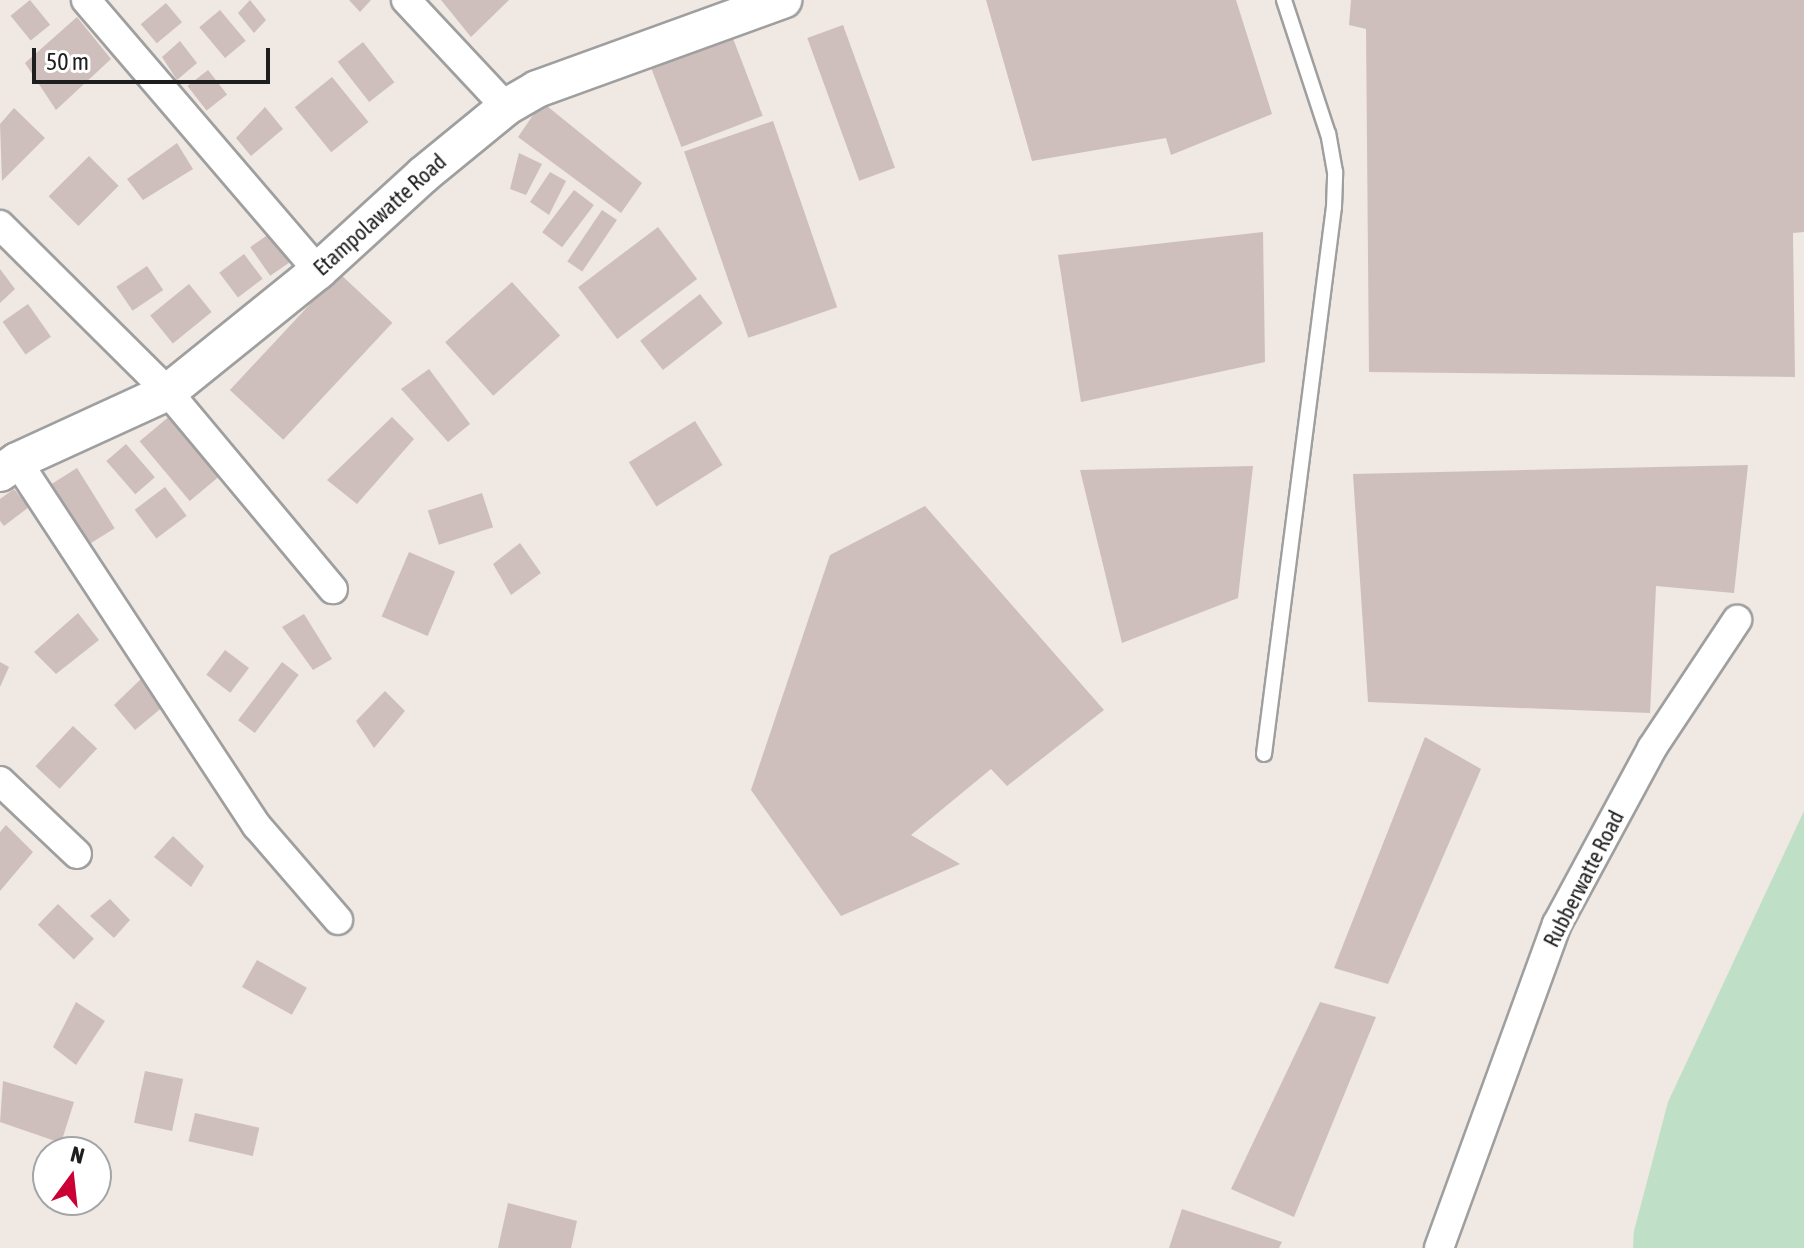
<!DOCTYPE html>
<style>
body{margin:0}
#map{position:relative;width:1804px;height:1248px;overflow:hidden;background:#efe8e3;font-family:"Asap Condensed",sans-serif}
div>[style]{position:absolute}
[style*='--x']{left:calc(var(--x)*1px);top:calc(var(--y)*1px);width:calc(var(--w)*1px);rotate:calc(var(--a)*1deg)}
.wetland>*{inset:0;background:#bfdfc7}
.building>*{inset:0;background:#cfbfbc;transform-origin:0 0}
.roads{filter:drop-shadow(2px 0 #9f9f9f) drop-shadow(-2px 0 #9f9f9f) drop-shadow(0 2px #9f9f9f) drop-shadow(0 -2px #9f9f9f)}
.service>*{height:14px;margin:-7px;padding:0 7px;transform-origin:7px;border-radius:7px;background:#fff}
.minor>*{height:28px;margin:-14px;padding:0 14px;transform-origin:14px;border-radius:14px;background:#fff}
.tertiary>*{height:36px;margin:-18px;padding:0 18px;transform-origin:18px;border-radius:18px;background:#fff}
span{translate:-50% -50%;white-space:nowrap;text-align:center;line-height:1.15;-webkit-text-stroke:8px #fff;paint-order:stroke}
.street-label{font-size:22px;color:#1e1e1e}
.north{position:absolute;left:32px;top:1136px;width:80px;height:80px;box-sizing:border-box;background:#fff;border:2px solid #a5a5a5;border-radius:50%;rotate:15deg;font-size:22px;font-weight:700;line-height:32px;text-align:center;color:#1e1e1e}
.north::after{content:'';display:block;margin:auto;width:28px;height:36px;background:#cb0035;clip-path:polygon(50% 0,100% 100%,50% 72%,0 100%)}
.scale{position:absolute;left:32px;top:48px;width:238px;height:36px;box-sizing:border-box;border:4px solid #1e1e1e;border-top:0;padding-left:10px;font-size:24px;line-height:28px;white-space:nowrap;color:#1e1e1e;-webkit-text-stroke:6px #fff;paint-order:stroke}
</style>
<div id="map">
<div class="wetland">
<div style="clip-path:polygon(1804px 811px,1804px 1248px,1633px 1248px,1634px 1231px,1668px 1102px)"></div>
</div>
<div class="building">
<div style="left:30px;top:0;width:32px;height:25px;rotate:51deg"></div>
<div style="clip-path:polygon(250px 0,266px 20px,254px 33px,238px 13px)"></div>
<div style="clip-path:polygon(349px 0,371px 0,360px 12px)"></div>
<div style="clip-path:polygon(441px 0,509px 0,471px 37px)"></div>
<div style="clip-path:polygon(986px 0,1236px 0,1272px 114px,1171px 155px,1166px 138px,1032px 161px)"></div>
<div style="clip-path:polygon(1351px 0,1804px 0,1804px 232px,1793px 233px,1795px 377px,1369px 372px,1366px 29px,1349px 25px)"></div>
<div style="left:166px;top:3px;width:25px;height:33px;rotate:50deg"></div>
<div style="left:220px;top:10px;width:40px;height:27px;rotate:50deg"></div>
<div style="clip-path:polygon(77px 17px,111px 59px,56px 110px,25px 63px)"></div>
<div style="left:843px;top:25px;width:152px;height:38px;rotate:70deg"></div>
<div style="left:729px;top:28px;width:94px;height:87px;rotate:69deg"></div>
<div style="clip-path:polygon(180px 41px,197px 63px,177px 80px,162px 57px)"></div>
<div style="left:363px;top:42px;width:51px;height:32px;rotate:52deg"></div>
<div style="left:208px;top:70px;width:31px;height:26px;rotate:52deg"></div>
<div style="left:332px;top:77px;width:58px;height:48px;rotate:51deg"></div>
<div style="clip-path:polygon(542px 102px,642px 183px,621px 213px,518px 137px)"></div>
<div style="clip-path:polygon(265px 107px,283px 129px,251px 156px,236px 138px)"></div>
<div style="clip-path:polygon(14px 108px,45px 138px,2px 181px,0 124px)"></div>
<div style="left:773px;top:121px;width:197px;height:94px;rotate:71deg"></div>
<div style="clip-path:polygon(177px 143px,193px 169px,143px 200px,127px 179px)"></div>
<div style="clip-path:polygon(519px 153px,542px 164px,526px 195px,510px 189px)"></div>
<div style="left:89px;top:156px;width:42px;height:57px;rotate:45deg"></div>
<div style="clip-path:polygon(550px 172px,566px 181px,549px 215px,530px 202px)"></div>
<div style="left:574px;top:190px;width:25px;height:53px;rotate:37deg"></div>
<div style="left:602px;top:210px;width:18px;height:62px;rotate:34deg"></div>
<div style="left:658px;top:227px;width:65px;height:100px;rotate:53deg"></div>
<div style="clip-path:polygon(1263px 232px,1265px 362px,1081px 402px,1058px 255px)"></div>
<div style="left:269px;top:234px;width:35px;height:23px;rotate:55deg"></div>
<div style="left:244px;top:254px;width:31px;height:31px;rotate:53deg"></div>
<div style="left:147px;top:266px;width:29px;height:37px;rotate:56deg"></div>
<div style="clip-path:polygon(0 269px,15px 289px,0 303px)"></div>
<div style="left:339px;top:273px;width:73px;height:160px;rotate:43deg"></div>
<div style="left:512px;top:282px;width:72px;height:90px;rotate:48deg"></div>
<div style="left:189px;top:284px;width:36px;height:50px;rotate:51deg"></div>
<div style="left:700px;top:294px;width:37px;height:76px;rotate:52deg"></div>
<div style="left:28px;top:304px;width:40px;height:31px;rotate:55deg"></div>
<div style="clip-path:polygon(429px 369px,470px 424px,448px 442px,401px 389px)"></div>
<div style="left:171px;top:415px;width:78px;height:41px;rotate:50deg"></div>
<div style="clip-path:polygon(392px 417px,414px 439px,357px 504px,327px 480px)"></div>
<div style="left:695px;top:421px;width:52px;height:78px;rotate:58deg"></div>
<div style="left:126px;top:444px;width:44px;height:26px;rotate:49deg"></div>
<div style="clip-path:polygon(1748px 465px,1734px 593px,1656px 586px,1650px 713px,1368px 702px,1353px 474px)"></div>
<div style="clip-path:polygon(1253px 466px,1238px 598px,1122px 643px,1080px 470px)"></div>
<div style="left:77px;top:468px;width:71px;height:31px;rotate:58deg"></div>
<div style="left:165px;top:487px;width:36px;height:38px;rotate:53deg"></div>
<div style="clip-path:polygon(14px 489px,29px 507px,4px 526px,0 521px,0 499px)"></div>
<div style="left:482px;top:493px;width:36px;height:57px;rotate:72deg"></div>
<div style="clip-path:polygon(925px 506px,1104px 710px,1007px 786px,991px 769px,911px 835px,960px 864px,841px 916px,751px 790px,830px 555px)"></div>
<div style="clip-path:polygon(520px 543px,541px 573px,511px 595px,493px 564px)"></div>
<div style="left:409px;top:552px;width:50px;height:70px;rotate:23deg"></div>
<div style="clip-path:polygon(78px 613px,99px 640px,56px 674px,34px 652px)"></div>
<div style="clip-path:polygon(304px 614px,332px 659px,313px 670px,282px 627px)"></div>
<div style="left:225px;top:650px;width:30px;height:31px;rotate:37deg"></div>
<div style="clip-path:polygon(0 662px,9px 667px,0 687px)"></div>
<div style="left:282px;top:662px;width:21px;height:73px;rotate:37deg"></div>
<div style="clip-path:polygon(143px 677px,164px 706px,135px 730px,114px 705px)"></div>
<div style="clip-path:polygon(385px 691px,405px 711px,374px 748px,356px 721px)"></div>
<div style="left:73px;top:726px;width:33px;height:55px;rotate:43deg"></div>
<div style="clip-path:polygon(1425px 737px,1481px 769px,1388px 984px,1334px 968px)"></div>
<div style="clip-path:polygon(6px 825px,33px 852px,0 891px,0 832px)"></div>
<div style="clip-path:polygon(173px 836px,204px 866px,191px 887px,154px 857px)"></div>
<div style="clip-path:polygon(110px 899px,130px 920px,114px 938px,90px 916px)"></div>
<div style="left:58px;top:904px;width:50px;height:29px;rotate:44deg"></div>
<div style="left:257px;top:960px;width:57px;height:31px;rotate:29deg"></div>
<div style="clip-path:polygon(76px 1002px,105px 1021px,76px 1065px,53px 1047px)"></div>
<div style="clip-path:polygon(1320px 1002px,1376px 1017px,1294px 1217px,1231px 1189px)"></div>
<div style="left:145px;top:1071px;width:39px;height:53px;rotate:12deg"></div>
<div style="clip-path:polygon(3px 1081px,74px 1102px,61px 1143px,0 1122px)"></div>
<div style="left:195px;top:1113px;width:66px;height:29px;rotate:13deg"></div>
<div style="clip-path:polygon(508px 1203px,577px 1221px,571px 1248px,498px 1248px)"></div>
<div style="clip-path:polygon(1182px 1209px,1282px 1242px,1279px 1248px,1169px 1248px)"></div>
</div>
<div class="roads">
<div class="service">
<div style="--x:1264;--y:754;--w:551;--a:-82.71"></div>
<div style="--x:1334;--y:207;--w:35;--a:-88"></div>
<div style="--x:1335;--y:172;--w:39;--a:-100"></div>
<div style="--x:1328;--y:134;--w:141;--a:-108.2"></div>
</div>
<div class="minor">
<div style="--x:86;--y:0;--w:357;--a:49.4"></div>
<div style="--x:406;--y:0;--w:146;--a:46.9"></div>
<div style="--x:0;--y:225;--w:237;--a:44.8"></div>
<div style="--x:168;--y:392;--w:257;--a:50.1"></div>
<div style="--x:17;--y:461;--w:437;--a:56.7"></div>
<div style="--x:257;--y:826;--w:124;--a:49.2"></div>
<div style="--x:0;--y:781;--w:106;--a:43.5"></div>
<div style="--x:1439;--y:1248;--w:345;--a:-70"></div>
<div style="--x:1557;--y:924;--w:200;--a:-61.6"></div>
<div style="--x:1652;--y:748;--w:154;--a:-56.4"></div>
</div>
<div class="tertiary">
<div style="--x:0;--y:473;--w:21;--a:-35"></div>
<div style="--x:17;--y:461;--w:166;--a:-24.6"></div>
<div style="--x:168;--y:392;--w:193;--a:-38.9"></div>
<div style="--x:318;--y:271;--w:142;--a:-42.4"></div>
<div style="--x:423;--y:175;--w:107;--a:-39.3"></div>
<div style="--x:506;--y:107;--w:36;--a:-30"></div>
<div style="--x:537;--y:89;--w:262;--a:-19.9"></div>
</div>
</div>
<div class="street-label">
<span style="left:380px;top:215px;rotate:-42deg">Etampolawatte Road</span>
<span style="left:1584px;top:879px;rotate:-63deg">Rubberwatte Road</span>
</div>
<div class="north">N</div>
<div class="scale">50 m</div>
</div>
